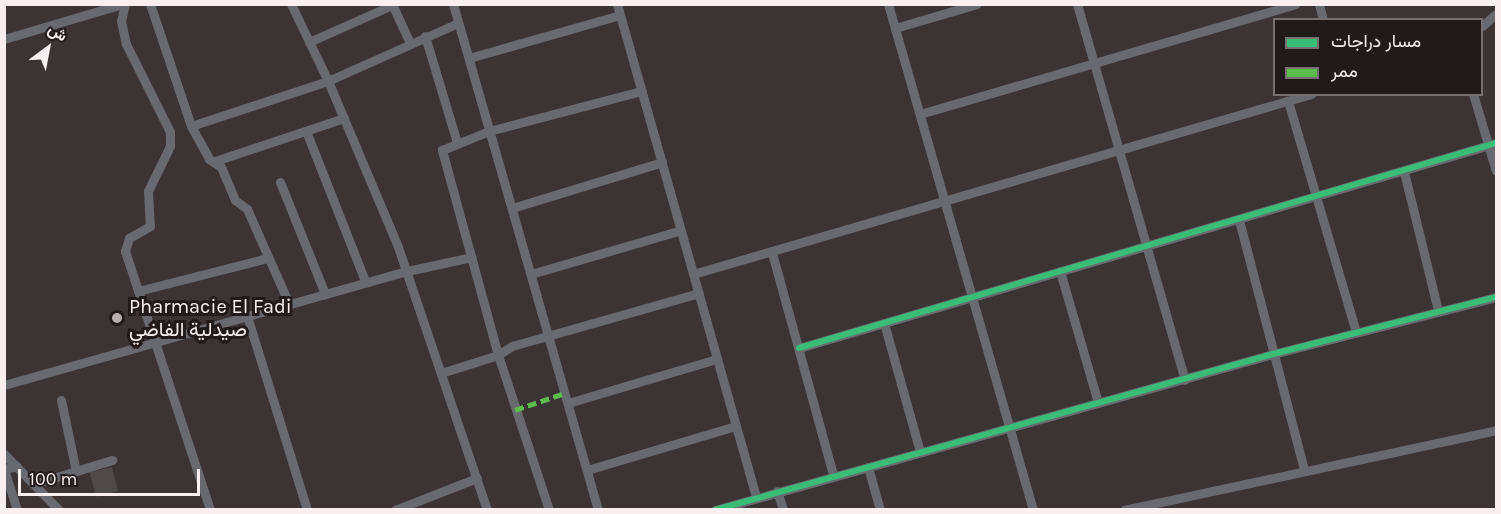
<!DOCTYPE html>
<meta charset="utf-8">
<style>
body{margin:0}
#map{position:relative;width:1501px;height:514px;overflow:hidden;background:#3c3335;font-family:Karla,Vazirmatn,sans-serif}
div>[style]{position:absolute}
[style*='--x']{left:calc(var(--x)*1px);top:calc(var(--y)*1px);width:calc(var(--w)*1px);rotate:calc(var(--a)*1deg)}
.building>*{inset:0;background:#50494a;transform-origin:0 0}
.minor>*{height:9px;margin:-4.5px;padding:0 4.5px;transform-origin:4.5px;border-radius:4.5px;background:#686a70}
.quiet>*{height:4.5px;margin-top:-2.25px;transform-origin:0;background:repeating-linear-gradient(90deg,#5cbc4b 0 9px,transparent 0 13.5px)}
.cycleway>*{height:6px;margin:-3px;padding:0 3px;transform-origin:3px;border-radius:3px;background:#3abd76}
.dots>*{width:16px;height:16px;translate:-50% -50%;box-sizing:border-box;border:3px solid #211a1b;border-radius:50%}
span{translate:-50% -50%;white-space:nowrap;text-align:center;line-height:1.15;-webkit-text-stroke:6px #211a1b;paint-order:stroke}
.poi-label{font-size:20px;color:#faeff0}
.left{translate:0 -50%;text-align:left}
.frame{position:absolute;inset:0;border:6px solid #faeff0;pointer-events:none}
.legend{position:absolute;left:1273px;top:18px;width:210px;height:78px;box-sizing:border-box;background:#211a1b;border:2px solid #786f70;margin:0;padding:8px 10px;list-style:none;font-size:18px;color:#faeff0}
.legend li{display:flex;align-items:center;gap:12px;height:30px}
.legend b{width:30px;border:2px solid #786f70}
.north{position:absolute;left:18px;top:18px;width:60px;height:60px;-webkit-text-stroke:4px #211a1b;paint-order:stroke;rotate:32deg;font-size:16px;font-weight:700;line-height:24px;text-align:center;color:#faeff0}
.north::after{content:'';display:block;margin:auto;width:21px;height:27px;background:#faeff0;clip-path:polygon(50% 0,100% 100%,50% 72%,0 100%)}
.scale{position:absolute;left:18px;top:469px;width:182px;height:27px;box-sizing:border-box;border:3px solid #faeff0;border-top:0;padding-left:8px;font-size:18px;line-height:21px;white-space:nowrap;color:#faeff0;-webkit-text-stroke:4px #211a1b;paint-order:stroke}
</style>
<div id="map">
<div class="building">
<div style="left:112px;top:467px;width:25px;height:23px;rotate:76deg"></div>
</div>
<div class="minor">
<div style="--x:125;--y:4;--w:17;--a:103"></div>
<div style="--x:121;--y:21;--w:24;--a:78"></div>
<div style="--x:126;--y:44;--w:98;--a:63.4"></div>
<div style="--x:170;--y:132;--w:14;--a:90"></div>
<div style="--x:170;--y:146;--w:50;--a:116.1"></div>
<div style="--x:148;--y:191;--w:35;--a:87"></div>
<div style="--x:150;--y:226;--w:24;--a:150"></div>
<div style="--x:129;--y:238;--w:14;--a:107"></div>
<div style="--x:125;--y:251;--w:273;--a:71.8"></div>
<div style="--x:150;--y:4;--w:129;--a:71.4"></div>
<div style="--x:191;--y:126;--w:144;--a:-18.2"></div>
<div style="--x:328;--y:81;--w:85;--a:-115.7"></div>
<div style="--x:392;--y:4;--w:43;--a:65.2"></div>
<div style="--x:453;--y:4;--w:526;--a:74.01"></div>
<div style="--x:617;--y:4;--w:512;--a:74.25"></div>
<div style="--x:888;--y:4;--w:526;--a:74.01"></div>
<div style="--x:1077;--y:4;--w:391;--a:74"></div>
<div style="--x:1319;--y:4;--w:16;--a:76"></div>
<div style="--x:458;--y:23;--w:142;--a:156"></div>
<div style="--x:328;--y:81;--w:180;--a:67.1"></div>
<div style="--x:398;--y:247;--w:278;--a:71.3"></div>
<div style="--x:1482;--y:26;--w:18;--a:-41"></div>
<div style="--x:895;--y:28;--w:85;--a:-16.3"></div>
<div style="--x:425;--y:36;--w:112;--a:73.3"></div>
<div style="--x:4;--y:39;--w:123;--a:-16.5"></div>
<div style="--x:309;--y:42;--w:91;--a:-24"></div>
<div style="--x:469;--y:58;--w:157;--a:-15.9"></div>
<div style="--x:1473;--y:94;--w:80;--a:73.4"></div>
<div style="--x:1288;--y:101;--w:241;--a:73.6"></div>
<div style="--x:920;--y:114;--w:391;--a:-16.3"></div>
<div style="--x:191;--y:126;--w:38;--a:61"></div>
<div style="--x:209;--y:159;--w:14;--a:34"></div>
<div style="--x:221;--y:167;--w:36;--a:67"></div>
<div style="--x:235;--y:200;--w:15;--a:37"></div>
<div style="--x:247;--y:209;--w:104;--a:66.1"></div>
<div style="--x:306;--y:131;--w:163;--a:68.5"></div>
<div style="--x:215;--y:161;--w:136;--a:-18.4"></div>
<div style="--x:1404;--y:172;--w:142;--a:76.2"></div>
<div style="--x:280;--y:182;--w:121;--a:68.1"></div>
<div style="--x:512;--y:208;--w:157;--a:-17"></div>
<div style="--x:1239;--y:220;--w:258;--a:75.4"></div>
<div style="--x:772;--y:253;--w:230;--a:74.6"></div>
<div style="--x:1060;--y:271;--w:137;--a:73.9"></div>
<div style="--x:531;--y:274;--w:156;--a:-16.3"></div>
<div style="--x:693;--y:274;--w:644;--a:-16.24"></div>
<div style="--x:138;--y:291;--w:133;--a:-14.3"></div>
<div style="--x:247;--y:316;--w:203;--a:72.8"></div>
<div style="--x:884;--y:323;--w:134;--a:74.4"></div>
<div style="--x:799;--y:348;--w:727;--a:-16.39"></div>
<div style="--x:441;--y:373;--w:60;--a:-17.5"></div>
<div style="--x:498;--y:355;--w:213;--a:-105.3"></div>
<div style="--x:442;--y:150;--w:51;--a:-22"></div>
<div style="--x:489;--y:131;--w:158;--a:-14.7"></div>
<div style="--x:4;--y:385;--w:419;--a:-15.8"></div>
<div style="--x:407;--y:271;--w:66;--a:-12.2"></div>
<div style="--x:61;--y:400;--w:73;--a:78.1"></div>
<div style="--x:568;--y:403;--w:155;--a:-16.5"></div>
<div style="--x:4;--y:454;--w:78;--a:45.5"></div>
<div style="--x:868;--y:467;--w:45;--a:74.4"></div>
<div style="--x:587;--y:470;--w:155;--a:-16.5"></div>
<div style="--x:34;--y:484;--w:82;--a:-17.1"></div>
<div style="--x:777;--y:491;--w:20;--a:72"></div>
<div style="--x:17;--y:510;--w:43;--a:-107.6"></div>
<div style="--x:4;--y:469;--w:13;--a:-13"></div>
<div style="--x:395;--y:510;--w:88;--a:-21.3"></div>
<div style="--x:549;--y:510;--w:163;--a:-108.2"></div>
<div style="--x:498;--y:355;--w:17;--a:-33"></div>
<div style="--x:512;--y:346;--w:194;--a:-15.8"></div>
<div style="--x:715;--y:510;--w:579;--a:-15.62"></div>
<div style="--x:1273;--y:354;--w:230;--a:-14.3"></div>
<div style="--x:1124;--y:510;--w:381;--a:-12.1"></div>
</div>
<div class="quiet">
<div style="--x:515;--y:410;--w:53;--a:-18.8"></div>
</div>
<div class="cycleway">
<div style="--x:799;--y:348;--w:727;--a:-16.39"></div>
<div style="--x:715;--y:510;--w:579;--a:-15.62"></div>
<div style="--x:1273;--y:354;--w:230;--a:-14.3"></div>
</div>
<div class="dots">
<div style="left:117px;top:318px;background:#b8adaf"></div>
</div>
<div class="poi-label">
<span class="left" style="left:129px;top:318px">Pharmacie El Fadi<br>صيدلية الفاضي</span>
</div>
<div class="frame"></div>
<ul class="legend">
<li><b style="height:8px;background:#3abd76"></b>مسار دراجات</li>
<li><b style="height:8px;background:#5cbc4b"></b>ممر</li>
</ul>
<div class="north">ش</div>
<div class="scale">100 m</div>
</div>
